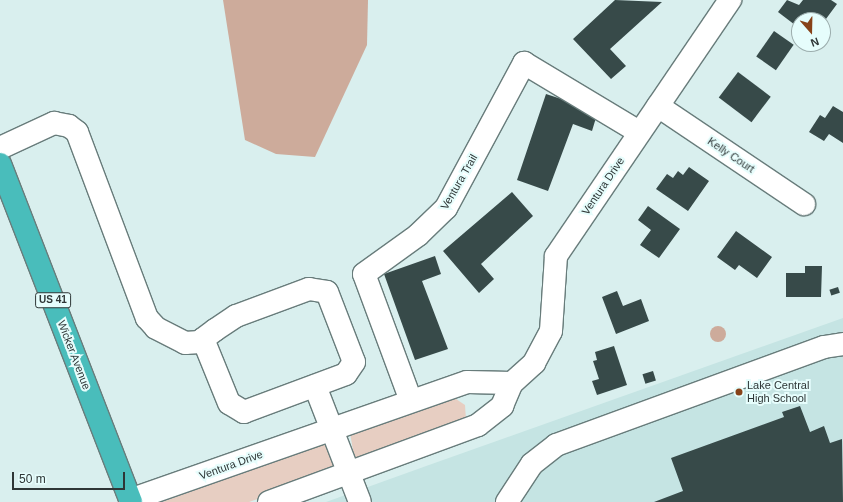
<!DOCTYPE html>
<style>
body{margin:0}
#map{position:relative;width:843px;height:502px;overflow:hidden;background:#d9efee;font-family:Arial,sans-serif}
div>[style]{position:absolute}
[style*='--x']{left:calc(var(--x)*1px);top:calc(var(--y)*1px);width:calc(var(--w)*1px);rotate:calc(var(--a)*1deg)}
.built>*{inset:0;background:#c5e4e3}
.green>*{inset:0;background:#e7cec2}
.water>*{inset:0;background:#cdab9b}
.round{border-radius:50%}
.building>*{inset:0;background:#374a49;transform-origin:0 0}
.roads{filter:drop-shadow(1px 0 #687c7b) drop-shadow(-1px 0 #687c7b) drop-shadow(0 1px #687c7b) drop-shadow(0 -1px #687c7b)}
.minor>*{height:22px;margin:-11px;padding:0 11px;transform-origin:11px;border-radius:11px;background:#fff}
.highway>*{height:22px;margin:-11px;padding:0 11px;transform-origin:11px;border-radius:11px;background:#49bdbb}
.dots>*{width:11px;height:11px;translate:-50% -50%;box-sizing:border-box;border:2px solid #e6fdfc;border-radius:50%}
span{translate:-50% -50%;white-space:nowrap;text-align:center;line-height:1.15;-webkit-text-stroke:4px #e6fdfc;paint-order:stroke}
.shield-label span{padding:1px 3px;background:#e6fdfc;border:1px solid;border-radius:3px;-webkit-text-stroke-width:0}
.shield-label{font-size:10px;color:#2e3636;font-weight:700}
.street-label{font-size:11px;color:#2e3636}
.poi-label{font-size:11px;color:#2e3636}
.left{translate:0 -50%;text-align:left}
.north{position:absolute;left:791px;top:12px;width:40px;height:40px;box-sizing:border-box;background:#e6fdfc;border:1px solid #9cadad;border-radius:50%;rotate:160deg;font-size:11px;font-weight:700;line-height:16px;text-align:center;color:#2e3636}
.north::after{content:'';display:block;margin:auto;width:14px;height:18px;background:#874219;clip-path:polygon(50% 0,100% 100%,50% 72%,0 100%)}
.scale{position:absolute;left:12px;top:472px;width:113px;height:18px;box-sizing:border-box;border:2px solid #2e3636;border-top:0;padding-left:5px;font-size:12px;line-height:14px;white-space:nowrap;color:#2e3636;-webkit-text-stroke:3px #e6fdfc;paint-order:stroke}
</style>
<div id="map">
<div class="built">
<div style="clip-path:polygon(843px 318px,843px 502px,326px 502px,429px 465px)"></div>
</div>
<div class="green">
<div style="clip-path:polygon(453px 397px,465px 405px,466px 420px,357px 459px,354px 456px,350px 433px)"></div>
<div style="clip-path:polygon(324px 443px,331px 449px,335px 467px,328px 474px,249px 502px,162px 502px)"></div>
</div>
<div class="water">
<div style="clip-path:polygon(223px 0,368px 0,367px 45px,315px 157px,276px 154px,245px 140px)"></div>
<div class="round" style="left:710px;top:326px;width:16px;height:16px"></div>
</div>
<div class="building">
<div style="clip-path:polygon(615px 0,662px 2px,610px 49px,626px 66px,611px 79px,573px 39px)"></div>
<div style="clip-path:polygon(787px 0,799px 5px,803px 0,831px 0,837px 4px,823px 23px,799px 20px,799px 28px,778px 12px)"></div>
<div style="left:774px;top:31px;width:24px;height:31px;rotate:35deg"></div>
<div style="left:738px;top:72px;width:41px;height:32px;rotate:37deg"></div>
<div style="clip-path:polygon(546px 94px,598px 111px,592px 131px,573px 124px,548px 191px,517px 180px)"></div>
<div style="clip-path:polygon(833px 106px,843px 112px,843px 143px,829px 134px,824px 141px,809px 132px,820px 115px,825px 118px)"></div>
<div style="clip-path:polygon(689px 167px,709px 181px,688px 211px,656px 189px,667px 174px,673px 178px,678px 171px,683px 175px)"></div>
<div style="clip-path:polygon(512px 192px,533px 216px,481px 264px,494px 279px,479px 293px,443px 251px)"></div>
<div style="clip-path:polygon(648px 206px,680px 229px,659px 258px,640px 245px,651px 230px,638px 220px)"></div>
<div style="clip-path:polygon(736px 231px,772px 257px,757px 278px,739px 265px,735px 270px,717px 257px)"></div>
<div style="clip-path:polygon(435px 256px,441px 274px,422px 281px,448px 349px,415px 360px,384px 274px)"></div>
<div style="clip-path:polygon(805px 266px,822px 266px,821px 297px,786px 297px,786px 273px,805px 273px)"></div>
<div style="left:838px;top:287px;width:6px;height:9px;rotate:72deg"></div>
<div style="clip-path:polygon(617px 291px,623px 306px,641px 299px,649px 321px,616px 334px,602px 297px)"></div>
<div style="clip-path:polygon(614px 346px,627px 385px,597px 395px,592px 381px,599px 379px,593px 361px,597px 360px,595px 352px)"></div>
<div style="left:653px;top:371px;width:10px;height:11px;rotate:73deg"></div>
<div style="clip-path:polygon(800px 406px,810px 432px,824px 426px,830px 443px,842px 439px,843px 502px,654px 502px,683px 491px,671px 458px,784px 417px,782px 412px)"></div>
</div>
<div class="roads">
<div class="minor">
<div style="--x:658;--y:106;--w:176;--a:33.9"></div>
<div style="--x:0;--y:148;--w:60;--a:-24.8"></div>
<div style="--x:54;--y:123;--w:15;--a:11"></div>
<div style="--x:69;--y:126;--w:10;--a:37"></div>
<div style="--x:77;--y:132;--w:199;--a:69.4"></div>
<div style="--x:147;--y:318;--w:13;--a:48"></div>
<div style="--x:156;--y:328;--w:33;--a:27"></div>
<div style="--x:185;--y:343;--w:15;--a:-4"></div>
<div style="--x:200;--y:342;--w:4;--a:-45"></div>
<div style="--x:203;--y:339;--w:15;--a:-37"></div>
<div style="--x:215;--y:330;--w:25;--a:-34"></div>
<div style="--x:236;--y:316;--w:78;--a:-20.3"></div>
<div style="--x:309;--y:289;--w:18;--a:9"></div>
<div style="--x:327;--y:292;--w:75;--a:68.9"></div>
<div style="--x:354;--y:362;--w:14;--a:124"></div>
<div style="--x:346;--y:374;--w:109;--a:159.6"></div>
<div style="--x:244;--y:412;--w:17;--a:-149"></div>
<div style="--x:229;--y:403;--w:69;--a:-112.1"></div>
<div style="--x:315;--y:386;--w:124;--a:68.8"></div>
<div style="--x:411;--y:401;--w:135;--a:-110.3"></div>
<div style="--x:364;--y:274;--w:67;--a:-35.8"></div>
<div style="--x:418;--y:235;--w:39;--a:-44"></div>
<div style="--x:446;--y:208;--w:165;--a:-61.7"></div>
<div style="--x:524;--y:63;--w:134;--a:31"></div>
<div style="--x:130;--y:500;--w:357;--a:-19.3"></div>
<div style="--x:467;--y:382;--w:45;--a:1.3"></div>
<div style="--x:269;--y:502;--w:223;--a:-20.2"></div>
<div style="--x:478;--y:425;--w:31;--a:-38"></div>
<div style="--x:502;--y:406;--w:25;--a:-67"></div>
<div style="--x:512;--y:383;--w:30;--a:-42"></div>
<div style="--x:534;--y:363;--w:36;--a:-62"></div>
<div style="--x:551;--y:331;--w:75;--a:-86.2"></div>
<div style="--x:556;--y:256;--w:310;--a:-55.8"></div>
<div style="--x:507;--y:502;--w:45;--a:-56.7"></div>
<div style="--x:532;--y:464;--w:31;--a:-38"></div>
<div style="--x:556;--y:445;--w:285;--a:-20.1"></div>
<div style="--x:824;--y:347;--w:19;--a:-9"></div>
</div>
<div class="highway">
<div style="--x:0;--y:164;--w:362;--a:68.8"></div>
</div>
</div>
<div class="dots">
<div style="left:739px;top:392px;background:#874219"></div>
</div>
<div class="shield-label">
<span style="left:53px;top:300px">US 41</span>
</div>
<div class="street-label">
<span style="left:731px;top:155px;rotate:34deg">Kelly Court</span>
<span style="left:459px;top:182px;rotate:-60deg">Ventura Trail</span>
<span style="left:603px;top:186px;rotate:-56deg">Ventura Drive</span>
<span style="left:74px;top:355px;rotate:69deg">Wicker Avenue</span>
<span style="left:231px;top:465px;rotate:-20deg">Ventura Drive</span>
</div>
<div class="poi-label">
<span class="left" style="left:747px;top:392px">Lake Central<br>High School</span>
</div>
<div class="north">N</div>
<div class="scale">50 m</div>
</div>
